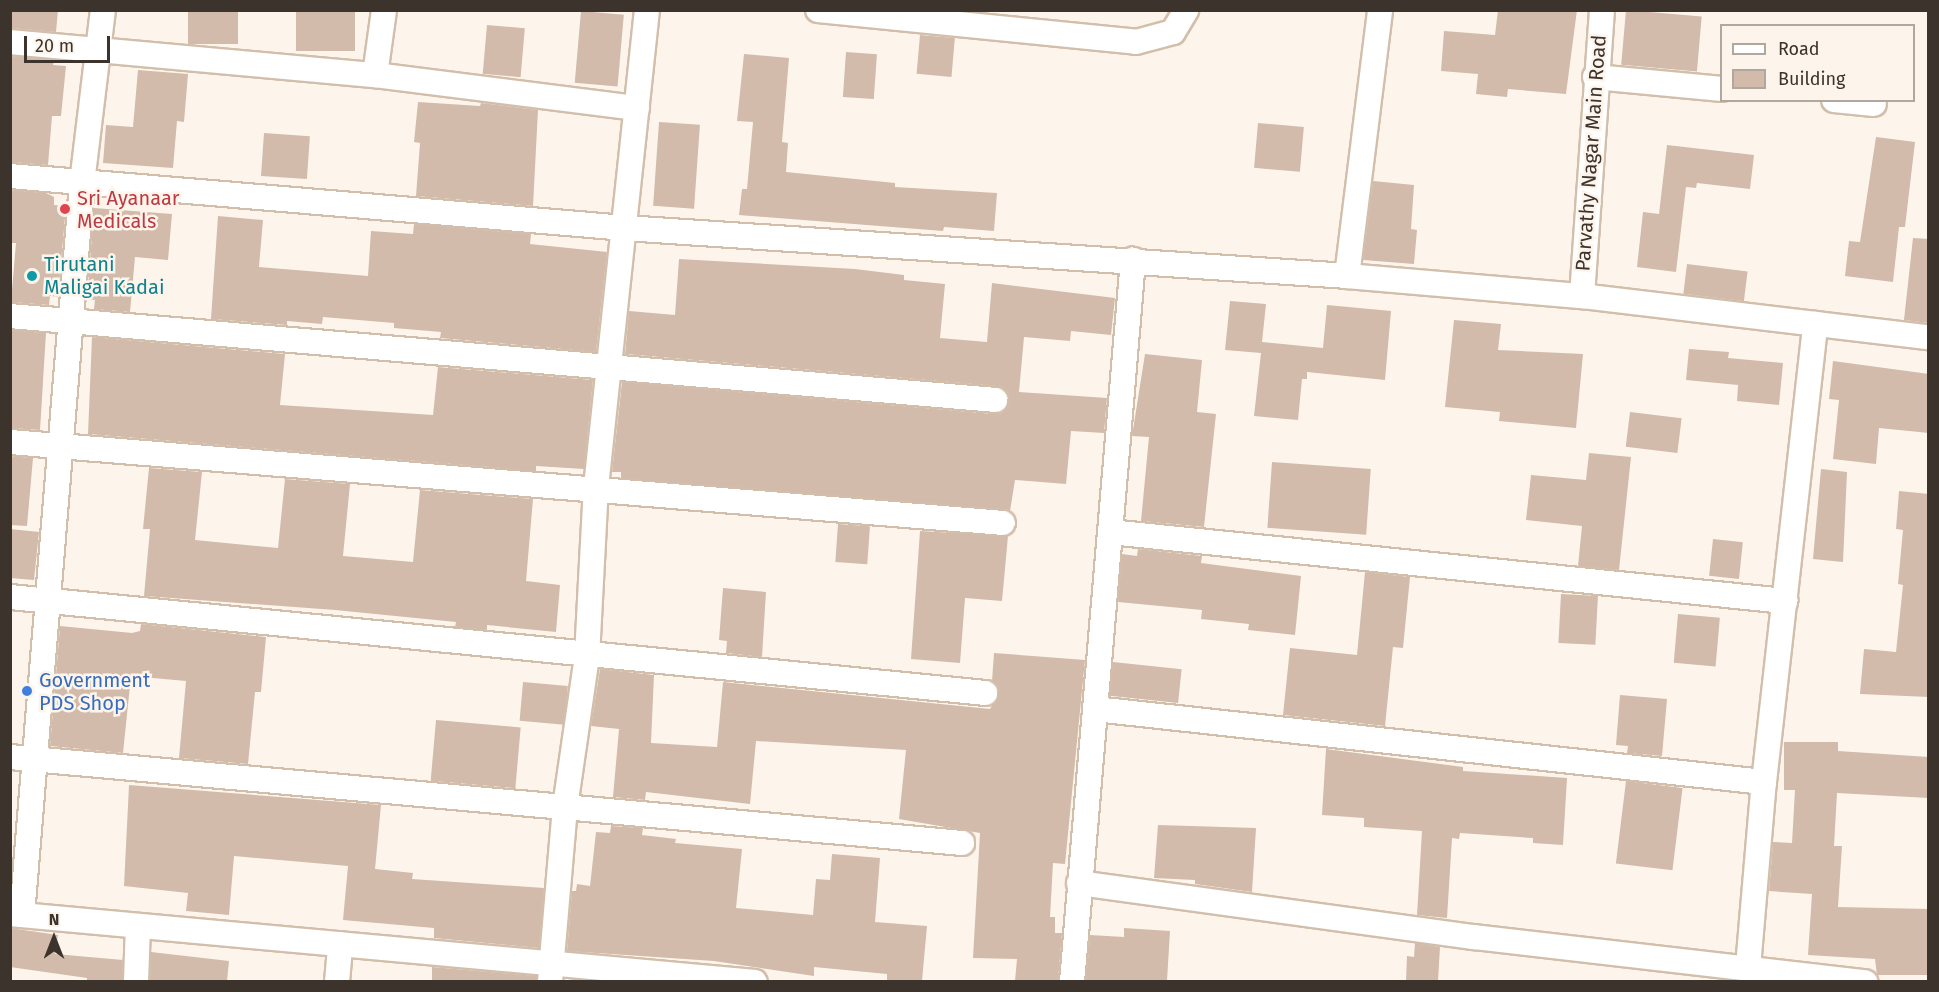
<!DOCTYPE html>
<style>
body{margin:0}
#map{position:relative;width:1939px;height:992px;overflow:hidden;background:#fdf5ec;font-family:"Fira Sans",sans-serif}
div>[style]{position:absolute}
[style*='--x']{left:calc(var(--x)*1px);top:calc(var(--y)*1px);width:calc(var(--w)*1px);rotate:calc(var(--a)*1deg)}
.building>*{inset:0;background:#d2bbaa;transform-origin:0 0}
.roads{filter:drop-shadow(2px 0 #d2bfab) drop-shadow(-2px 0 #d2bfab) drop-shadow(0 2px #d2bfab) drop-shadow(0 -2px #d2bfab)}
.street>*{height:24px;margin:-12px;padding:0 12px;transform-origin:12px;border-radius:12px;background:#fff}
.dots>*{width:16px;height:16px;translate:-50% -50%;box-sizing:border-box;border:3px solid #fdf5ec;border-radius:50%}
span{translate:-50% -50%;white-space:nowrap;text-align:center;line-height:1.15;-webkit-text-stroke:5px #fdf5ec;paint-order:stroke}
.street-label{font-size:20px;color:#3c342c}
.health-label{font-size:20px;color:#be3a42}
.left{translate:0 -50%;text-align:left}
.culture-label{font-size:20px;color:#0d838f}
.shop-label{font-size:20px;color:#366cbe}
.frame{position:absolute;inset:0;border:12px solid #3c342c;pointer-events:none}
.legend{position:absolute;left:1720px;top:24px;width:195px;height:78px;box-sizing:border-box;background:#fdf5ec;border:2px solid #b0a89f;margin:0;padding:8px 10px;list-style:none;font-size:18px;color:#3c342c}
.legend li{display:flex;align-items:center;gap:12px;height:30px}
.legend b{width:30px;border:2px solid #b0a89f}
.north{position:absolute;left:24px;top:908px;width:60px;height:60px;-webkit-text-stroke:4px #fdf5ec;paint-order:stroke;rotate:0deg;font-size:16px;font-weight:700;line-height:24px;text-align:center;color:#3c342c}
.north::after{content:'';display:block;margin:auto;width:21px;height:27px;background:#3c342c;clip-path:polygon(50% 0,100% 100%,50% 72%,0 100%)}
.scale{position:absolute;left:24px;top:36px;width:86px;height:27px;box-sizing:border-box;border:3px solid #3c342c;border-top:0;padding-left:8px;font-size:18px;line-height:21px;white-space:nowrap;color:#3c342c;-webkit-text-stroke:4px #fdf5ec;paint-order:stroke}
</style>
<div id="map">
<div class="building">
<div style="clip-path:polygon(12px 10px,58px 10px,56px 32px,11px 28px)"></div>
<div style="left:188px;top:10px;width:50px;height:34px"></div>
<div style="left:296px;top:10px;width:59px;height:41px"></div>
<div style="clip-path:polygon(1498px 10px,1577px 10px,1566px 94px,1508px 89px,1507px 97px,1476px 94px,1478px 74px,1441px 71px,1444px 31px,1495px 35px)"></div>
<div style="left:1626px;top:10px;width:76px;height:55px;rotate:5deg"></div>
<div style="left:581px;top:11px;width:43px;height:72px;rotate:5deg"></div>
<div style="left:487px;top:25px;width:38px;height:49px;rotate:5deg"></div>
<div style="left:920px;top:35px;width:35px;height:39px;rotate:5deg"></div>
<div style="left:846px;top:52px;width:31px;height:45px;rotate:4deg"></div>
<div style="clip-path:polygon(744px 54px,789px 58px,782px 142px,788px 143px,786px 172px,895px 183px,895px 187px,997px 193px,994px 231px,944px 227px,943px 231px,739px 215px,742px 189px,747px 189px,753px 122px,737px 121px)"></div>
<div style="clip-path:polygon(10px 56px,54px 60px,53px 65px,66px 66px,61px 116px,52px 116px,48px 165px,10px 162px)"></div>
<div style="clip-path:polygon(138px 70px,188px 74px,184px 122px,177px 121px,173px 168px,103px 163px,106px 125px,133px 127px)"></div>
<div style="clip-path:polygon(418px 102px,480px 106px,481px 103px,538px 110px,533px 206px,416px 196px,420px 143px,414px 142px)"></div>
<div style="left:659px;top:122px;width:41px;height:84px;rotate:4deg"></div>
<div style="left:1258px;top:123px;width:46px;height:45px;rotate:5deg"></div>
<div style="left:264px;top:133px;width:46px;height:43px;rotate:4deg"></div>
<div style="clip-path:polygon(1876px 137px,1915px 142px,1905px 227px,1899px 227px,1893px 282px,1845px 276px,1849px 241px,1860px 242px)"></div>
<div style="clip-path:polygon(1667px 145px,1754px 155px,1750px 189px,1697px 183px,1696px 188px,1686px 187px,1676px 272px,1637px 267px,1643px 212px,1659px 214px)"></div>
<div style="clip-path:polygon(1373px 181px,1414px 185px,1411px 229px,1417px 230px,1414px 264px,1363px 260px)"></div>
<div style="clip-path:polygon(10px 190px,46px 193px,54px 197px,54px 205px,66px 206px,58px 297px,50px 296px,49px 305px,11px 302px,16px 243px,10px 243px)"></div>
<div style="clip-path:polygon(94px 208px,172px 214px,168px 260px,135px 257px,130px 312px,94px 309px,95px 300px,87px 299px)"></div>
<div style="clip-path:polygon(218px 216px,263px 220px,259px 267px,368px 276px,371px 231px,413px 234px,414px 224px,531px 234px,530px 244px,607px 252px,596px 352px,440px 338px,441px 332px,394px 328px,394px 323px,323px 317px,322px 324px,287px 321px,287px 325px,211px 319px)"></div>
<div style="clip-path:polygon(1913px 238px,1929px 239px,1929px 323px,1904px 320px)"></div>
<div style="clip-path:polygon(679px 259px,855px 269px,904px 275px,904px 280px,945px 284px,940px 338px,987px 342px,992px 283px,1115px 298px,1111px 335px,1071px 331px,1070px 341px,1024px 337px,1019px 392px,1107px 398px,1104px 433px,1071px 431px,1066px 484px,1015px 480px,1010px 511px,621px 478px,621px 472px,612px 472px,622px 382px,994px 414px,1002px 413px,1009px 402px,1008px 393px,996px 386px,625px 354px,629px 311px,675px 315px)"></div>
<div style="left:1687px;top:264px;width:61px;height:30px;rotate:7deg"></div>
<div style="clip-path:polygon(1230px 301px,1266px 304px,1262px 342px,1323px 348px,1327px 305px,1391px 311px,1385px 380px,1307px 372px,1307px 379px,1302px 379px,1298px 420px,1254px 416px,1261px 353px,1225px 350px)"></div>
<div style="clip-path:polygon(1454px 320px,1501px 324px,1498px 350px,1583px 354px,1576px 428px,1499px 421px,1500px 412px,1445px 407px)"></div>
<div style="clip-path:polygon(10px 330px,46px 333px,40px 430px,10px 428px)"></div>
<div style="clip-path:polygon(92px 337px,285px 354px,280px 405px,433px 415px,438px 367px,593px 380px,584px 469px,536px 466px,536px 471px,88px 434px)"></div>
<div style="clip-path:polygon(1689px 349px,1729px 352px,1728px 358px,1783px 363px,1779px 405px,1737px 401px,1738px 385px,1686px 380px)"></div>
<div style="clip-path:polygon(1145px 354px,1202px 360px,1197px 412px,1216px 414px,1204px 527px,1141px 521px,1149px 437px,1132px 436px)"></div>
<div style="clip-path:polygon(1833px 361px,1929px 374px,1929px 433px,1879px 428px,1876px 464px,1833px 459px,1839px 400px,1829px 399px)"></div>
<div style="left:1630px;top:412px;width:52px;height:35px;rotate:7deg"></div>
<div style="clip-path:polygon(1589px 453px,1631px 457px,1619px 570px,1578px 566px,1582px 526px,1526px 520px,1531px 475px,1586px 480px)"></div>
<div style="clip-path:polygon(10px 456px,33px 458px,27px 526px,10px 525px)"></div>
<div style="left:1272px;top:462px;width:99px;height:66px;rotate:4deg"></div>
<div style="clip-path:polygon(149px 468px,202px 472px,195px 540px,278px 548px,285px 479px,350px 484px,343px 556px,413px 562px,420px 490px,533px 499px,526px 581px,560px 585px,556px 632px,487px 625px,487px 630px,455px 627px,456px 622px,335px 610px,144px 596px,150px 529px,143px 529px)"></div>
<div style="clip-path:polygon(1821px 469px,1847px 472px,1843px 562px,1813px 559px)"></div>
<div style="clip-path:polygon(1899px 491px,1929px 494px,1929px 697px,1860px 694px,1864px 649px,1896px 652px,1903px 585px,1898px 584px,1903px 530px,1896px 529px)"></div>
<div style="left:838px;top:524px;width:32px;height:38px;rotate:4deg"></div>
<div style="clip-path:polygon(10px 529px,39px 532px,34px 580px,10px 578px)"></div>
<div style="clip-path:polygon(920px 531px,1008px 536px,1002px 601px,965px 598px,960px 663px,911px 659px)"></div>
<div style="left:1713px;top:539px;width:30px;height:37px;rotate:6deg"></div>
<div style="clip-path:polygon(1138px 549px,1202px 556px,1201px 563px,1301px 576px,1295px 635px,1248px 630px,1249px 624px,1201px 619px,1202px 610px,1118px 602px,1122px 554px,1137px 556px)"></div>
<div style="clip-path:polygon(1365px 572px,1410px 577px,1403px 648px,1393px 647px,1385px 726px,1283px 715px,1290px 648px,1357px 655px)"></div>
<div style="clip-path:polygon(723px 588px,766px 592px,762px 657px,726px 653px,727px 641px,719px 640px)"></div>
<div style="left:1561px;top:594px;width:37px;height:49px;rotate:3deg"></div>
<div style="left:1678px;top:614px;width:42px;height:49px;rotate:5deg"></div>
<div style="clip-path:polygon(141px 624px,266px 637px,261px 692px,255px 692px,248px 764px,179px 758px,186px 681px,131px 676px,123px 753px,50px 746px,60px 626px,132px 633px,140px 631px)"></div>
<div style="clip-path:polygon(994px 653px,1085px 660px,1065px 864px,1053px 863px,1050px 917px,1055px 917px,1055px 933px,1062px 933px,1058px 981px,1015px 981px,1017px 959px,973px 958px,980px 833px,899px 819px,906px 750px,756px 741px,750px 804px,646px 792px,645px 800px,613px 797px,619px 729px,591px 726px,600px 669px,654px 675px,651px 743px,717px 747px,723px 682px,990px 709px,999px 694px,992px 681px)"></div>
<div style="left:1113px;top:662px;width:69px;height:34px;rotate:6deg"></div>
<div style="left:523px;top:682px;width:45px;height:39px;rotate:5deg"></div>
<div style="clip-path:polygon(1620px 695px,1667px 699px,1662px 756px,1627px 753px,1628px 746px,1616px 745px)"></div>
<div style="left:436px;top:720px;width:85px;height:61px;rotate:5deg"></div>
<div style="clip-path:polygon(1784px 742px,1838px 742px,1838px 751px,1929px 757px,1929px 798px,1837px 793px,1834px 846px,1842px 846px,1838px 907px,1929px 909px,1929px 975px,1877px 975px,1875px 959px,1808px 955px,1812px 894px,1769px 891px,1773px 842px,1792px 843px,1795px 790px,1784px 790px)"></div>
<div style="clip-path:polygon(1326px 749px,1463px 767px,1463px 771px,1567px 778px,1563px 845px,1533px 843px,1533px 838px,1460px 833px,1459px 839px,1452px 838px,1447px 918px,1417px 915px,1422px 831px,1364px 827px,1364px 818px,1322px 815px)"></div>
<div style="left:1626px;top:781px;width:57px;height:83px;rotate:7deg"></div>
<div style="clip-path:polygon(129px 785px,381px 805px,375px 869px,413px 873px,412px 879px,544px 888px,539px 948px,434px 938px,434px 928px,343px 920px,348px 866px,234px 856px,229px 915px,186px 911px,188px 893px,124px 886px)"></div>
<div style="clip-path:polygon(1158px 825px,1256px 828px,1252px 892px,1195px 884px,1195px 880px,1154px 878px)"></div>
<div style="clip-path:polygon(611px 826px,643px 828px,642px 835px,676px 839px,675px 843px,742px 849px,736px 908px,813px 915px,816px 879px,830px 880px,832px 854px,880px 858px,875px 922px,927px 926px,922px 981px,887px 980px,887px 974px,814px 967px,814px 976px,714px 961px,567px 951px,572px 891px,576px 891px,577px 884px,590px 886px,596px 832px,610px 833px)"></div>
<div style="clip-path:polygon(10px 928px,58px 935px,55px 954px,123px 960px,122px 981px,87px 981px,87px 978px,10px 967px)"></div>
<div style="clip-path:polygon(1124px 928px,1170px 931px,1167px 981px,1086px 981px,1090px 935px,1124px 937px)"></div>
<div style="clip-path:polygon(1415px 943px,1440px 947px,1438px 981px,1406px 981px,1407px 956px,1414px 957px)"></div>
<div style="clip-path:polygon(151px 952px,229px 961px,227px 981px,150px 981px)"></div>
<div style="clip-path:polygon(432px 967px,536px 976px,536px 981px,432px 981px)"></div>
</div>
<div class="roads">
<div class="street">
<div style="--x:818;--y:10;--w:320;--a:5.7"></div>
<div style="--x:1136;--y:42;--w:38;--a:-15"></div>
<div style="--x:1173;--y:32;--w:26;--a:-59"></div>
<div style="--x:10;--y:42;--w:366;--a:5.2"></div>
<div style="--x:375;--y:75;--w:264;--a:7.2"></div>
<div style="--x:375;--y:75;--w:66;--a:-82.1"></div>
<div style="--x:1595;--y:77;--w:128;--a:5.4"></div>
<div style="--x:1834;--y:100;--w:40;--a:5.7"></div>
<div style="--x:10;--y:176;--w:617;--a:4.83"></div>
<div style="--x:625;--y:228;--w:724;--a:3.8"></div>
<div style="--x:1347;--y:276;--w:236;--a:4.9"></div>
<div style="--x:1582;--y:296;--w:348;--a:6.8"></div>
<div style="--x:1347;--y:276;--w:268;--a:-82.9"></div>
<div style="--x:1582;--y:296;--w:287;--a:-86"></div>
<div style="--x:10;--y:316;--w:989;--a:4.87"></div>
<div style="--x:10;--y:442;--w:996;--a:4.66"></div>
<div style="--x:1110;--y:532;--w:679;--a:5.84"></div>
<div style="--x:10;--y:597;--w:980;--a:5.62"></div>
<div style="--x:1095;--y:709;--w:673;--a:6.23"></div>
<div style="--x:10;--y:757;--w:956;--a:5.16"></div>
<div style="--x:1079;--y:883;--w:399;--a:7.8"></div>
<div style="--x:1474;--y:937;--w:394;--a:6.6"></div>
<div style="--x:10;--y:914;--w:748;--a:5.22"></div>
<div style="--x:22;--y:915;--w:734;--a:-85.31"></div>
<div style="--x:82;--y:183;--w:174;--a:-83.1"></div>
<div style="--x:1748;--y:967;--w:186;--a:-85.1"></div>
<div style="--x:1764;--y:782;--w:461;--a:-83.6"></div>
<div style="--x:136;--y:982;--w:56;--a:-88"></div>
<div style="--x:337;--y:982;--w:38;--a:-85"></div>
<div style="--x:550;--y:982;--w:176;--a:-85.1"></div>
<div style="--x:565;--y:807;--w:152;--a:-81.7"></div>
<div style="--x:587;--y:657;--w:170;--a:-87"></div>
<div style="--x:596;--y:487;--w:480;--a:-83.9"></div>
<div style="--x:1072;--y:982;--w:725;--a:-85.17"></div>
</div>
</div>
<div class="dots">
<div style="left:65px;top:209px;background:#e0444e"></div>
<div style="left:32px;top:276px;background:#0f9aa8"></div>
<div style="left:27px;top:691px;background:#3f7fe0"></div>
</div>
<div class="street-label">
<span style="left:1591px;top:153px;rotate:-86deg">Parvathy Nagar Main Road</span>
</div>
<div class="health-label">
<span class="left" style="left:77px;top:210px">Sri Ayanaar<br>Medicals</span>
</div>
<div class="culture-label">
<span class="left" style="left:44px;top:276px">Tirutani<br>Maligai Kadai</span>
</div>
<div class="shop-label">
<span class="left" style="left:39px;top:692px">Government<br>PDS Shop</span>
</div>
<div class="frame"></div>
<ul class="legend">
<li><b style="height:8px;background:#fff"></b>Road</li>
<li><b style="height:16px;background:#d2bbaa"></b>Building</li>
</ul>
<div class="north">N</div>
<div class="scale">20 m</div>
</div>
